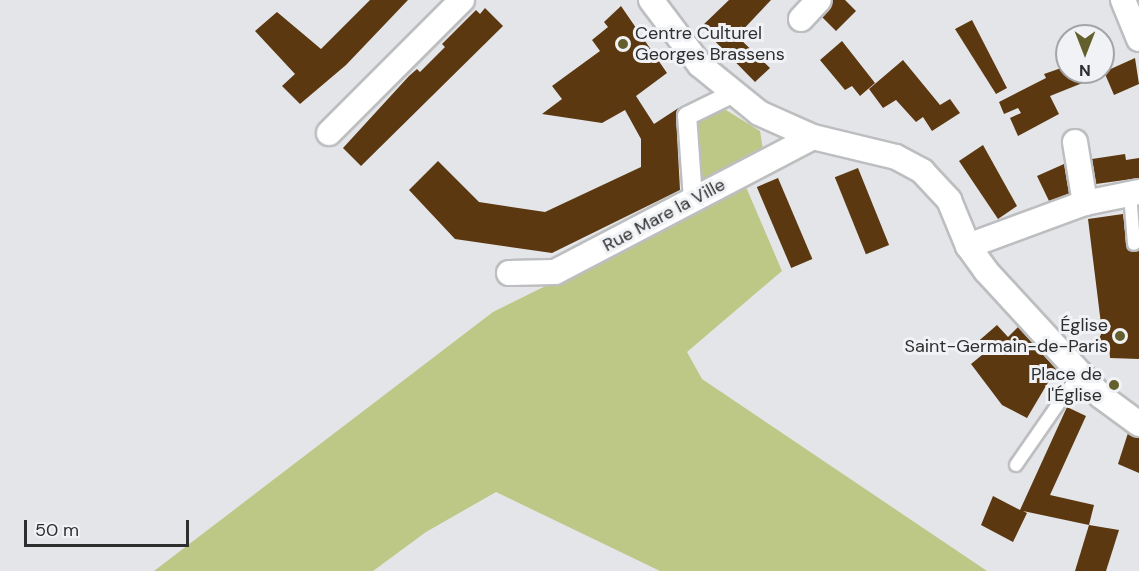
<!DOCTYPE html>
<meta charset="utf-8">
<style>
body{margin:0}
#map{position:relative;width:1139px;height:571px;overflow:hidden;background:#e4e5e8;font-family:"DM Sans",sans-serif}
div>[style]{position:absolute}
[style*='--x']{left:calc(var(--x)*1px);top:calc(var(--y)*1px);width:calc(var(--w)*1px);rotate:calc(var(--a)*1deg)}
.green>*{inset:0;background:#bdc887}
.building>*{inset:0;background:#5b3810;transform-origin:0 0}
.roads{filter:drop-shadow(2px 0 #bdbec0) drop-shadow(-2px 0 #bdbec0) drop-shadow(0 2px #bdbec0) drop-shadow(0 -2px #bdbec0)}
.service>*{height:12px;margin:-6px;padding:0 6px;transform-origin:6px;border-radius:6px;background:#fff}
.pedestrian>*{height:18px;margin:-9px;padding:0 9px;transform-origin:9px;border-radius:9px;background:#fff}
.minor>*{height:24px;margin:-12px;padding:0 12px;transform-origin:12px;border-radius:12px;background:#fff}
.dots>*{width:16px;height:16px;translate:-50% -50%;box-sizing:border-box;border:3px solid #f1f2f5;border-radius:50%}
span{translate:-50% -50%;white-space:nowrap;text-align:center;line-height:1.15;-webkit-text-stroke:6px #f1f2f5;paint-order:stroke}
.poi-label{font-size:18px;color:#2e2e2f}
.left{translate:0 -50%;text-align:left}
.right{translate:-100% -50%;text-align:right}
.street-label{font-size:18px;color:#2e2e2f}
.north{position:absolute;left:1055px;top:24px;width:60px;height:60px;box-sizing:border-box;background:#f1f2f5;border:2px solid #a3a4a6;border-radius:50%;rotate:180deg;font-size:16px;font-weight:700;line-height:24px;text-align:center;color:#2e2e2f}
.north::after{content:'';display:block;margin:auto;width:21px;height:27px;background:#64602d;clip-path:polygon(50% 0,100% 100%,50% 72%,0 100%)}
.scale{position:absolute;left:24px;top:520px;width:165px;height:27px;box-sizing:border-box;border:3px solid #2e2e2f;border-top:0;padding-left:8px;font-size:18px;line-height:21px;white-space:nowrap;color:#2e2e2f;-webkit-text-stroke:4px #f1f2f5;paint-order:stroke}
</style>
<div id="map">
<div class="green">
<div style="clip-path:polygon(716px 110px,726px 110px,760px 131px,763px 150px,700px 184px,692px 121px)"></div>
<div style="clip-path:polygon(746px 187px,782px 271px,687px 352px,702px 379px,987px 571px,660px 571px,496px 492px,426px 532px,373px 571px,154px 571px,493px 312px)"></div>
</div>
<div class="building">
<div style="clip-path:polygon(370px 0,408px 0,346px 65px,300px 104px,282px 86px,295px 74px,255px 31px,277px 12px,321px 49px)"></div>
<div style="clip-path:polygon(729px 0,771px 0,737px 36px,770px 68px,755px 82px,701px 27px)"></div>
<div style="clip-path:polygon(833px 0,845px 0,856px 11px,836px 31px,822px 17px)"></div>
<div style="clip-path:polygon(621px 6px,667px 73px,636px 96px,654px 124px,680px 107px,676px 117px,680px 190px,552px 253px,455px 239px,409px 190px,438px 161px,479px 202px,545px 212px,641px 167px,641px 139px,625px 110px,602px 123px,542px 114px,562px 99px,552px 86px,600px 51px,592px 40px,608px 27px,604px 22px)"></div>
<div style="clip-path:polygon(485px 8px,503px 26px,361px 166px,343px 148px,409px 76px,417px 69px,420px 72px,445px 47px,442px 44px,476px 10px,480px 14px)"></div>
<div style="clip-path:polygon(972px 20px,1007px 88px,996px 94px,955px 29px)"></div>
<div style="clip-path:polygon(842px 41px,875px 83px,860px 96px,852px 86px,845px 90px,820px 60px)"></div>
<div style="clip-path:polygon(1135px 58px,1139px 84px,1114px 95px,1105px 74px,1050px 96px,1059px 114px,1018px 136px,1010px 118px,1021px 113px,1018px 108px,1004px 114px,999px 102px,1046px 78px,1044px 74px,1067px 66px,1067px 72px,1104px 72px)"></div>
<div style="clip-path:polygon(903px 60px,940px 105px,950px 99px,960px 113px,932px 131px,923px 117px,916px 122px,896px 100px,883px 108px,869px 89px)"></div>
<div style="clip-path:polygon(983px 145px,1017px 206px,998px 219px,959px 161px)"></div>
<div style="clip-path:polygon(1125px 154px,1126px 160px,1139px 158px,1139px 178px,1096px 184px,1092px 159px)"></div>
<div style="clip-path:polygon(1064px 164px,1069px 194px,1049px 201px,1037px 176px)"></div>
<div style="left:858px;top:168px;width:83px;height:25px;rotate:68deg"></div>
<div style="left:778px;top:178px;width:88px;height:23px;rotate:67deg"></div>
<div style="clip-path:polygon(1123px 214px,1127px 248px,1139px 250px,1139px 359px,1110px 358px,1109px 343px,1097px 343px,1102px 332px,1088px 219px)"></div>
<div style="clip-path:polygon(997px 325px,1008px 337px,1018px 327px,1056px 369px,1027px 418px,1002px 405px,971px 364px,982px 355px,974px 345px)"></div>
<div style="clip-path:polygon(1067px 407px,1086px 416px,1050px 495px,1094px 505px,1089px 525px,1023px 511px,1027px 513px,1013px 542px,981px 525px,993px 496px,1020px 510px)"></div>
<div style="clip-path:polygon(1128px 433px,1139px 438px,1139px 473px,1118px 464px)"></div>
<div style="clip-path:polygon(1089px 525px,1119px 530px,1106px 571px,1075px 571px)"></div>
</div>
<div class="roads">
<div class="service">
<div style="--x:1130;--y:194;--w:50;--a:85.4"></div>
<div style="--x:1016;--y:465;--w:111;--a:-55.3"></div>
</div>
<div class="pedestrian">
<div style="--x:693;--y:199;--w:83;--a:-94.1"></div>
<div style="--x:687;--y:116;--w:50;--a:-26.1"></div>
</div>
<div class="minor">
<div style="--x:651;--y:0;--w:81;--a:53"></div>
<div style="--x:700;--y:65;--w:76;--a:39.1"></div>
<div style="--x:759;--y:113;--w:59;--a:24"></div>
<div style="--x:813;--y:137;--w:85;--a:13.5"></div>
<div style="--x:896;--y:157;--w:30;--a:28"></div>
<div style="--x:922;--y:171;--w:40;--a:47"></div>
<div style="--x:949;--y:200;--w:50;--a:67.6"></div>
<div style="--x:968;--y:246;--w:31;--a:54"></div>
<div style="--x:986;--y:271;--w:170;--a:47.4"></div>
<div style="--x:1101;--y:396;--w:47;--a:36.4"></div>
<div style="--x:1123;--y:0;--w:42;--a:67.7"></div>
<div style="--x:801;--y:19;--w:26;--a:-47"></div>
<div style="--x:329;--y:133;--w:188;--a:-45"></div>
<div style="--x:1075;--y:142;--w:62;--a:80.7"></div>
<div style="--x:968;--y:246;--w:125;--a:-20.2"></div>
<div style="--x:1085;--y:203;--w:55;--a:-11.5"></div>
<div style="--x:509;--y:273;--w:46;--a:-1.2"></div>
<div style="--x:555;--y:272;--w:291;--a:-27.6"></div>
</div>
</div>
<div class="dots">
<div style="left:623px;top:44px;background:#64602d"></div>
<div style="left:1120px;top:336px;background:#64602d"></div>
<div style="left:1114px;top:385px;background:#64602d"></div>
</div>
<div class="poi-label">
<span class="left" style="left:635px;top:44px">Centre Culturel<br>Georges Brassens</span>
<span class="right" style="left:1108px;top:336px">Église<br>Saint-Germain-de-Paris</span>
<span class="right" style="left:1102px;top:385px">Place de<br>l'Église</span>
</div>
<div class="street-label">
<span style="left:664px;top:215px;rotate:-28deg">Rue Mare la Ville</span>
</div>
<div class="north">N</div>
<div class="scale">50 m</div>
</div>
